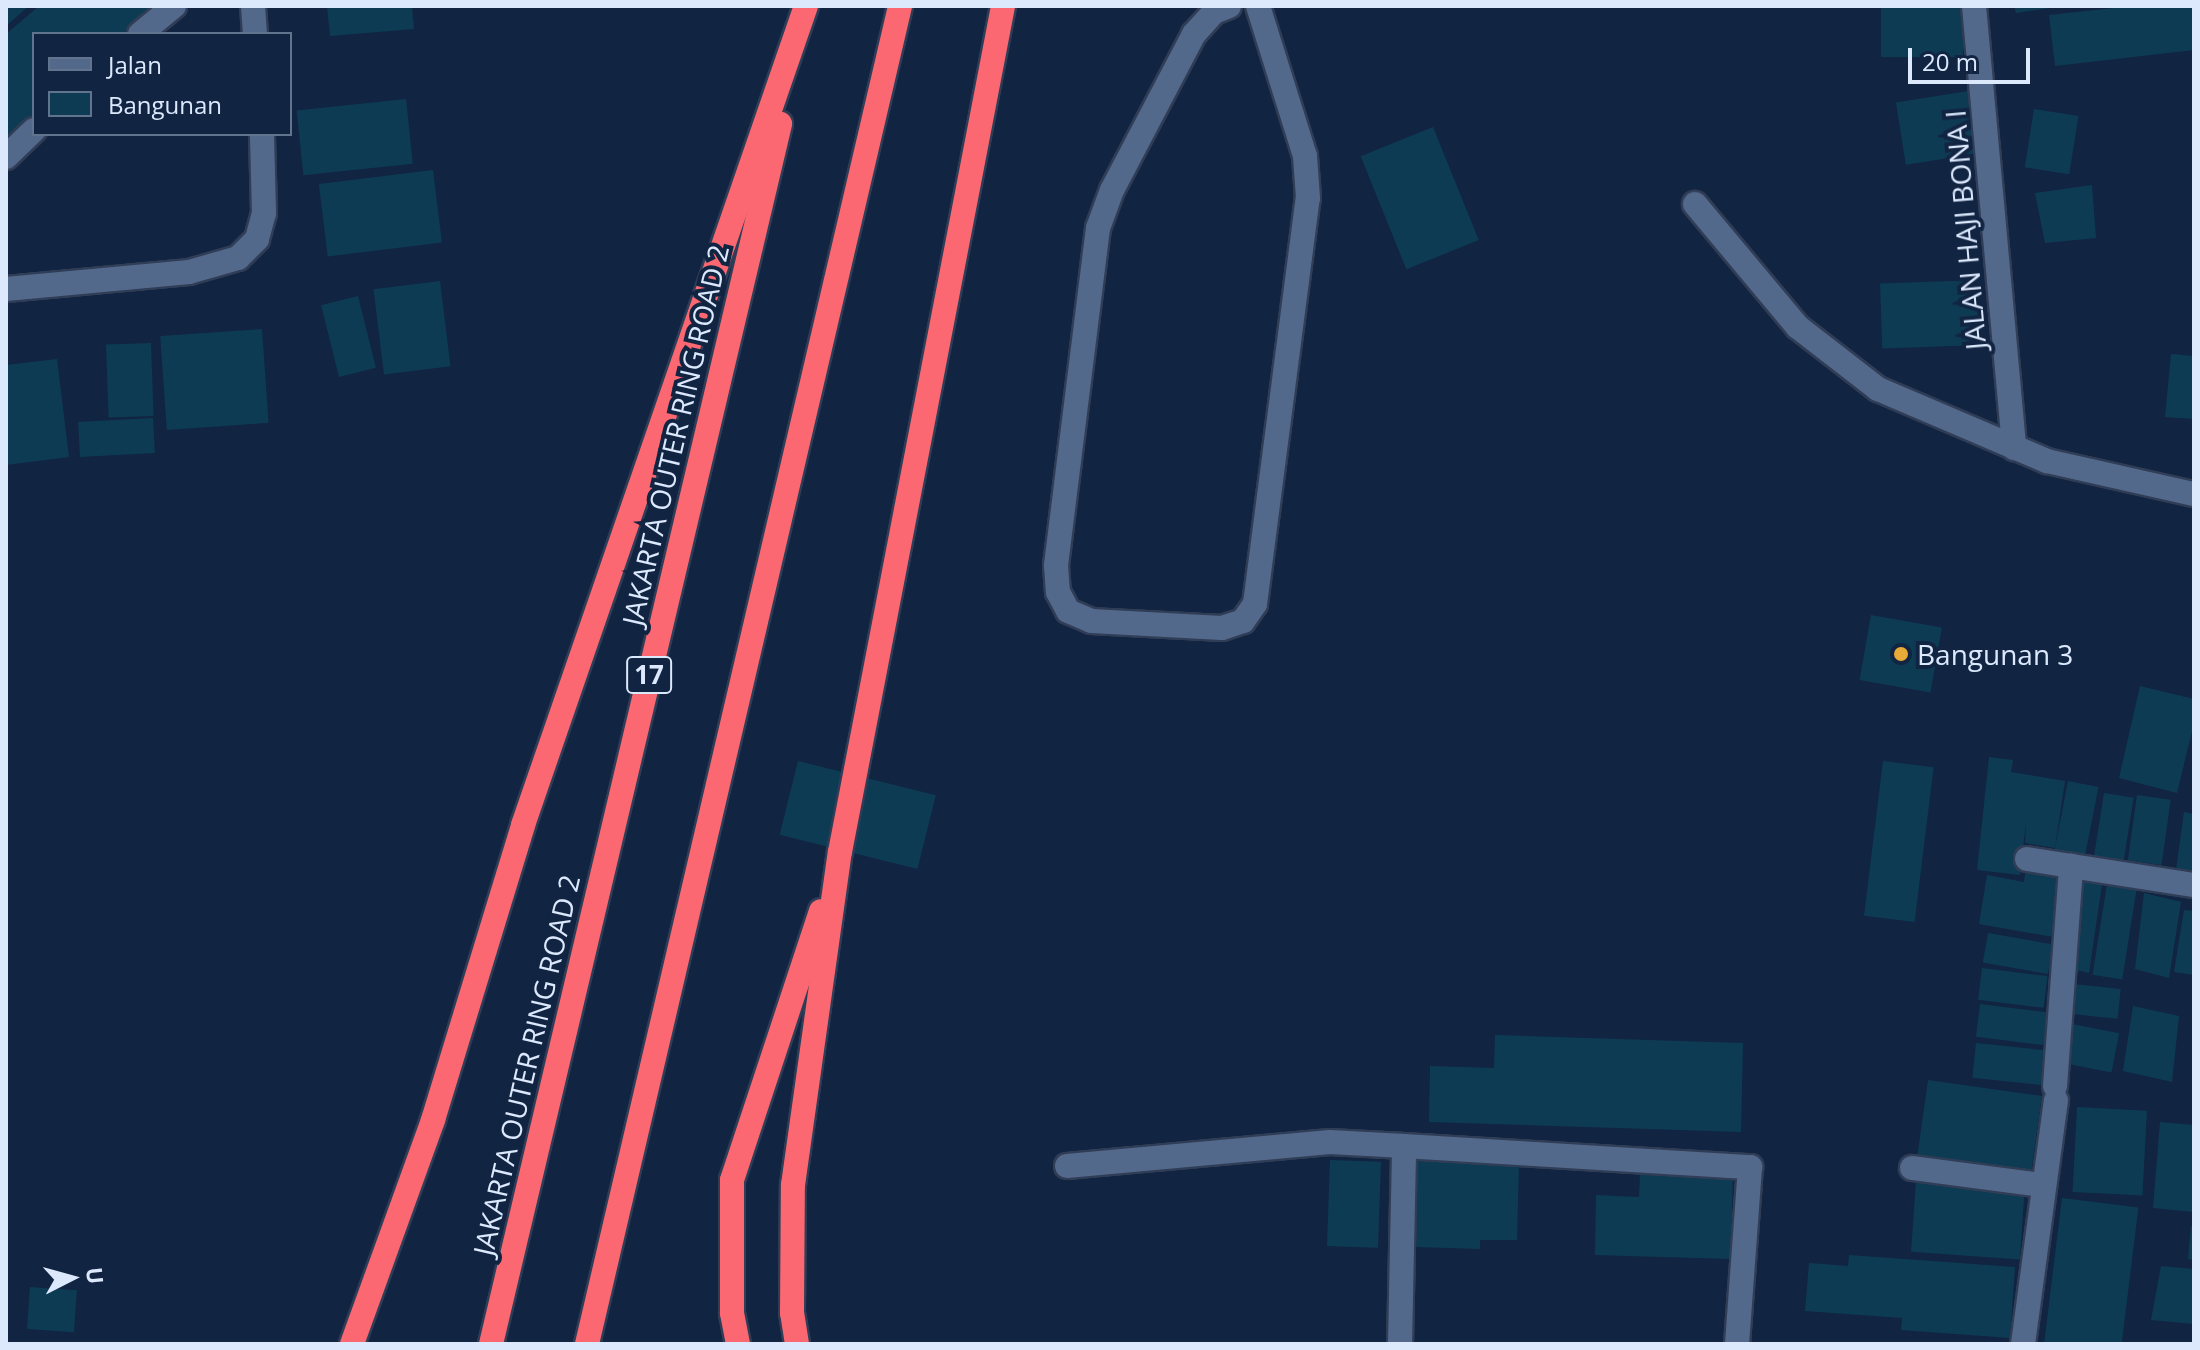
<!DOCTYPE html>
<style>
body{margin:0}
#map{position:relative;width:2200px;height:1350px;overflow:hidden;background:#112442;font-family:"Open Sans",sans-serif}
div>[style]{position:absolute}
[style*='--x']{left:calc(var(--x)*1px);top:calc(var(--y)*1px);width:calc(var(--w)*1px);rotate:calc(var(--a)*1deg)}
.building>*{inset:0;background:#0e3b54;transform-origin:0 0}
.roads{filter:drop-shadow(2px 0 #303d56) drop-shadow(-2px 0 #303d56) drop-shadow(0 2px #303d56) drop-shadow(0 -2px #303d56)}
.lane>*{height:24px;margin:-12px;padding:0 12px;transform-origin:12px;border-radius:12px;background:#53698c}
.street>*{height:24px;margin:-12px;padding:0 12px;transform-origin:12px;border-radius:12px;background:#53698c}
.highway>*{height:24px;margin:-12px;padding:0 12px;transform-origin:12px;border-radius:12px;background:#fb6872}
.dots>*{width:22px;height:22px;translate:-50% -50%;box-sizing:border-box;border:4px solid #112442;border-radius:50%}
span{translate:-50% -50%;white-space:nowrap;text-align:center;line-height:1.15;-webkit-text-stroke:8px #112442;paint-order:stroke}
.shield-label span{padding:2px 6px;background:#112442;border:2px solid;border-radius:6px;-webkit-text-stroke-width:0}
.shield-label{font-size:26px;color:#dce9fd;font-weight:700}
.street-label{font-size:28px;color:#dce9fd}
.poi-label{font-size:28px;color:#dce9fd}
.left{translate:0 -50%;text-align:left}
.frame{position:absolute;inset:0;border:8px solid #dce9fd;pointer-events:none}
.legend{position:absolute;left:32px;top:32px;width:260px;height:104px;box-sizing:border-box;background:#112442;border:2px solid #62738d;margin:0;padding:10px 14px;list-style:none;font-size:24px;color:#dce9fd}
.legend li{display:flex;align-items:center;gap:16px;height:40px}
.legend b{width:40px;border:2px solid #62738d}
.north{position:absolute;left:32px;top:1238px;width:80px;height:80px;-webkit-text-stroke:6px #112442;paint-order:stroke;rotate:84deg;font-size:22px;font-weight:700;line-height:32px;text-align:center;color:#dce9fd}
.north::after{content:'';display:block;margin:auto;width:28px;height:36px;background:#dce9fd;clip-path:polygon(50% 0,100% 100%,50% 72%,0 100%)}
.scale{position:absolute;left:1908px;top:48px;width:122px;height:36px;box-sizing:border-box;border:4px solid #dce9fd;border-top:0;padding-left:10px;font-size:24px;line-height:28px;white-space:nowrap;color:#dce9fd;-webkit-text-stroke:6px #112442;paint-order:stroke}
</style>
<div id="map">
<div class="building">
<div style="clip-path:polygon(6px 6px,29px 6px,6px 26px)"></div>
<div style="clip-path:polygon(39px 6px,154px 6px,123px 34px,34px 34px,34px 117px,6px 143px,6px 34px)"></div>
<div style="clip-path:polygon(327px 6px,412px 6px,414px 29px,330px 36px)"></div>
<div style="left:1881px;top:6px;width:82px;height:51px"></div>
<div style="clip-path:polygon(2014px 6px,2049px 6px,2050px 8px,2016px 13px)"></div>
<div style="clip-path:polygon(2132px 6px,2194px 6px,2194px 50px,2055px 66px,2049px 15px)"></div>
<div style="left:1975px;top:90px;width:63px;height:80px;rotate:81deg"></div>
<div style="left:406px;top:99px;width:65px;height:110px;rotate:84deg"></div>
<div style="left:2034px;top:109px;width:45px;height:59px;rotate:9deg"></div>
<div style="left:1433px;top:127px;width:122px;height:78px;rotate:68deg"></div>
<div style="left:433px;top:170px;width:73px;height:115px;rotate:83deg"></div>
<div style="clip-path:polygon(2092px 185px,2096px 238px,2045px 243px,2035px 193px)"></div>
<div style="left:1979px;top:280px;width:65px;height:99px;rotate:88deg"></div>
<div style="left:440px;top:281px;width:86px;height:67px;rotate:83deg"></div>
<div style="left:358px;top:296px;width:74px;height:38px;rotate:76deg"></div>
<div style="left:262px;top:329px;width:94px;height:102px;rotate:86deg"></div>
<div style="left:151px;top:343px;width:73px;height:45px;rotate:88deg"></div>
<div style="clip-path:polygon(2171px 354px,2194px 356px,2194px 419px,2165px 417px)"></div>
<div style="clip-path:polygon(57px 359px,69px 457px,6px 465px,6px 365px)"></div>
<div style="left:153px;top:418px;width:35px;height:75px;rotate:87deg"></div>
<div style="left:1871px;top:615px;width:72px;height:66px;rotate:10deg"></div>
<div style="clip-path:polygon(2140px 686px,2194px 699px,2194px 723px,2177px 793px,2119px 778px)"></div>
<div style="clip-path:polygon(1989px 757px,2013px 760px,2011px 772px,2065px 781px,2055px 848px,2025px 843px,2026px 822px,2020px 875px,1977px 870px)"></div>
<div style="left:798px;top:761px;width:142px;height:76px;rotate:14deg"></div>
<div style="left:1883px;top:761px;width:51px;height:156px;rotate:7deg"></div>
<div style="left:2068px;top:781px;width:31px;height:72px;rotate:11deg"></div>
<div style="left:2104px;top:793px;width:30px;height:65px;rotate:9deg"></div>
<div style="left:2137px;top:795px;width:34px;height:66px;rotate:8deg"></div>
<div style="clip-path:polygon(2184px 812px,2194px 814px,2194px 879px,2175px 877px)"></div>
<div style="clip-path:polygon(2026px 867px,2064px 874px,2053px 937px,1979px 924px,1987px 875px,2024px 882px)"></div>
<div style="clip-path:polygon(2078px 879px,2102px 884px,2089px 973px,2068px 968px)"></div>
<div style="left:2107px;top:884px;width:30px;height:92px;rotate:9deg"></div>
<div style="clip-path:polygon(2144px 893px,2181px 902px,2169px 978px,2135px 969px)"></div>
<div style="clip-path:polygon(2184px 910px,2194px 911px,2194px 975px,2174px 972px)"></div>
<div style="left:1988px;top:933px;width:66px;height:30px;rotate:10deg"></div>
<div style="left:1982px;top:968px;width:66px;height:32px;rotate:7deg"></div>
<div style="left:2073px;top:984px;width:48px;height:30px;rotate:6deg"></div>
<div style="left:1980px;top:1004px;width:70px;height:33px;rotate:7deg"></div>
<div style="clip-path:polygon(2133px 1006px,2179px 1016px,2172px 1082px,2123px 1071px)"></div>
<div style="left:2072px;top:1024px;width:48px;height:40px;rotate:11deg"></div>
<div style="clip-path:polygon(1495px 1035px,1743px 1043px,1741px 1132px,1429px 1122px,1430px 1066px,1494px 1068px)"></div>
<div style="left:1976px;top:1043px;width:69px;height:35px;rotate:6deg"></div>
<div style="left:1928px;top:1080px;width:115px;height:84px;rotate:8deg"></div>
<div style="left:2077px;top:1107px;width:70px;height:85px;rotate:3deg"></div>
<div style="clip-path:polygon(2160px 1122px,2194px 1125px,2194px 1212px,2153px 1208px)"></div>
<div style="left:1330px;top:1160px;width:51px;height:86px;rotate:2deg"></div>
<div style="clip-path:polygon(1418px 1161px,1519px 1164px,1517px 1240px,1480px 1240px,1480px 1249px,1416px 1247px)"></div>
<div style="clip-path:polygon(1733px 1169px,1731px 1259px,1595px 1255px,1596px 1195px,1639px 1197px,1640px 1174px)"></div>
<div style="left:1916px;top:1181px;width:109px;height:71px;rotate:4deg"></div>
<div style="left:2062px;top:1198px;width:77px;height:147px;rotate:7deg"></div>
<div style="clip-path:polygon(2191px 1226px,2194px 1227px,2194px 1260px,2188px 1259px)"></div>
<div style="clip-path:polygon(1849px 1255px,2015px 1267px,2010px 1338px,1901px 1330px,1902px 1318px,1805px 1311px,1809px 1263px,1848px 1266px)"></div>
<div style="clip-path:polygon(2161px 1266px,2194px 1269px,2194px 1324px,2151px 1320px)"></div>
<div style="left:30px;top:1287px;width:47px;height:42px;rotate:4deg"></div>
</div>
<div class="roads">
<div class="lane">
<div style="--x:1067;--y:1166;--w:264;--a:-5.2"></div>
<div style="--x:1330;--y:1142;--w:74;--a:3.1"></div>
</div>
<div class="street">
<div style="--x:253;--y:6;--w:28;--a:86"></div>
<div style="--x:1229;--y:6;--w:16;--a:158"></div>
<div style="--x:1214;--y:12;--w:30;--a:132"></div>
<div style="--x:1194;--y:34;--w:176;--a:117.7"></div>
<div style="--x:1112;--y:190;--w:40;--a:110.2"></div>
<div style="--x:1098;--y:228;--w:340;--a:97.1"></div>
<div style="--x:1056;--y:565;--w:27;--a:86"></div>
<div style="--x:1058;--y:592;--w:21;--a:62"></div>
<div style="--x:1068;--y:611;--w:25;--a:23"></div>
<div style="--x:1091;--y:621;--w:131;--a:3.1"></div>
<div style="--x:1222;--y:628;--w:22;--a:-18"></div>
<div style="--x:1243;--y:621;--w:21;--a:-55"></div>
<div style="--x:1255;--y:604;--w:409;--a:-82.6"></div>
<div style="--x:1308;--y:198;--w:42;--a:-94.1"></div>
<div style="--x:1305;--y:156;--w:157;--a:-107.4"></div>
<div style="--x:1974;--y:6;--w:444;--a:84.8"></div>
<div style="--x:140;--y:34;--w:44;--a:-39.5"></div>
<div style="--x:6;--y:157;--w:39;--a:-44"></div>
<div style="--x:1695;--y:204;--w:160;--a:50.1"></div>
<div style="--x:1798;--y:327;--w:101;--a:37.8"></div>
<div style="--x:1878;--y:389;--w:184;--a:23.1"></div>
<div style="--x:2047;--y:461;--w:151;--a:12.7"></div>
<div style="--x:6;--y:289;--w:184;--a:-5.3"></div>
<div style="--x:189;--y:272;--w:51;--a:-15.9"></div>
<div style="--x:238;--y:258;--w:27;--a:-45"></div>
<div style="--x:257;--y:239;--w:27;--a:-75"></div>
<div style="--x:264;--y:213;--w:79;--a:-91.5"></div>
<div style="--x:2027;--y:859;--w:45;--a:9"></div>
<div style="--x:2055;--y:1086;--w:221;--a:-85.8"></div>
<div style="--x:2071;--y:866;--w:124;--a:8.8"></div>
<div style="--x:1912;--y:1168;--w:131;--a:7.5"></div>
<div style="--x:1400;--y:1344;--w:198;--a:-88.8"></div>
<div style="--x:1404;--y:1146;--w:347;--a:3.5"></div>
<div style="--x:1750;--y:1167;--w:177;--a:94.2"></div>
<div style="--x:2023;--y:1344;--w:246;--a:-82.3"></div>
</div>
<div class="highway">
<div style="--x:352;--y:1344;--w:238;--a:-70.1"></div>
<div style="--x:433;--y:1120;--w:308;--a:-73"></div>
<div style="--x:523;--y:825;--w:867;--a:-70.94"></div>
<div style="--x:491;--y:1344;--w:1254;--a:-76.67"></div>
<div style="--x:587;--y:1344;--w:1374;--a:-76.83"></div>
<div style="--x:738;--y:1344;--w:32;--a:-101"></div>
<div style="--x:732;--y:1313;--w:133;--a:-90"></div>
<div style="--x:732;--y:1180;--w:283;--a:-71.7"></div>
<div style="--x:797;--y:1344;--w:31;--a:-99"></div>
<div style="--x:792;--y:1313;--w:128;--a:-89.6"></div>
<div style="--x:793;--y:1185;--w:336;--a:-82"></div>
<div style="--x:840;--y:852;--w:862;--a:-79.09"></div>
</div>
</div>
<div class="dots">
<div style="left:1901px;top:654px;background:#e8ab37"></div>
</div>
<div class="shield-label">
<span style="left:649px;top:675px">17</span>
</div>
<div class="street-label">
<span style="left:1965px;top:230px;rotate:-95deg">JALAN HAJI BONA I</span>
<span style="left:675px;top:435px;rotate:-77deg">JAKARTA OUTER RING ROAD 2</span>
<span style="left:526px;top:1065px;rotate:-77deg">JAKARTA OUTER RING ROAD 2</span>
</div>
<div class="poi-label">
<span class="left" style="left:1917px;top:654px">Bangunan 3</span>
</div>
<div class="frame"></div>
<ul class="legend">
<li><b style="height:10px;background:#53698c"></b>Jalan</li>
<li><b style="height:22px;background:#0e3b54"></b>Bangunan</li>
</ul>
<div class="north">U</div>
<div class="scale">20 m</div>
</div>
